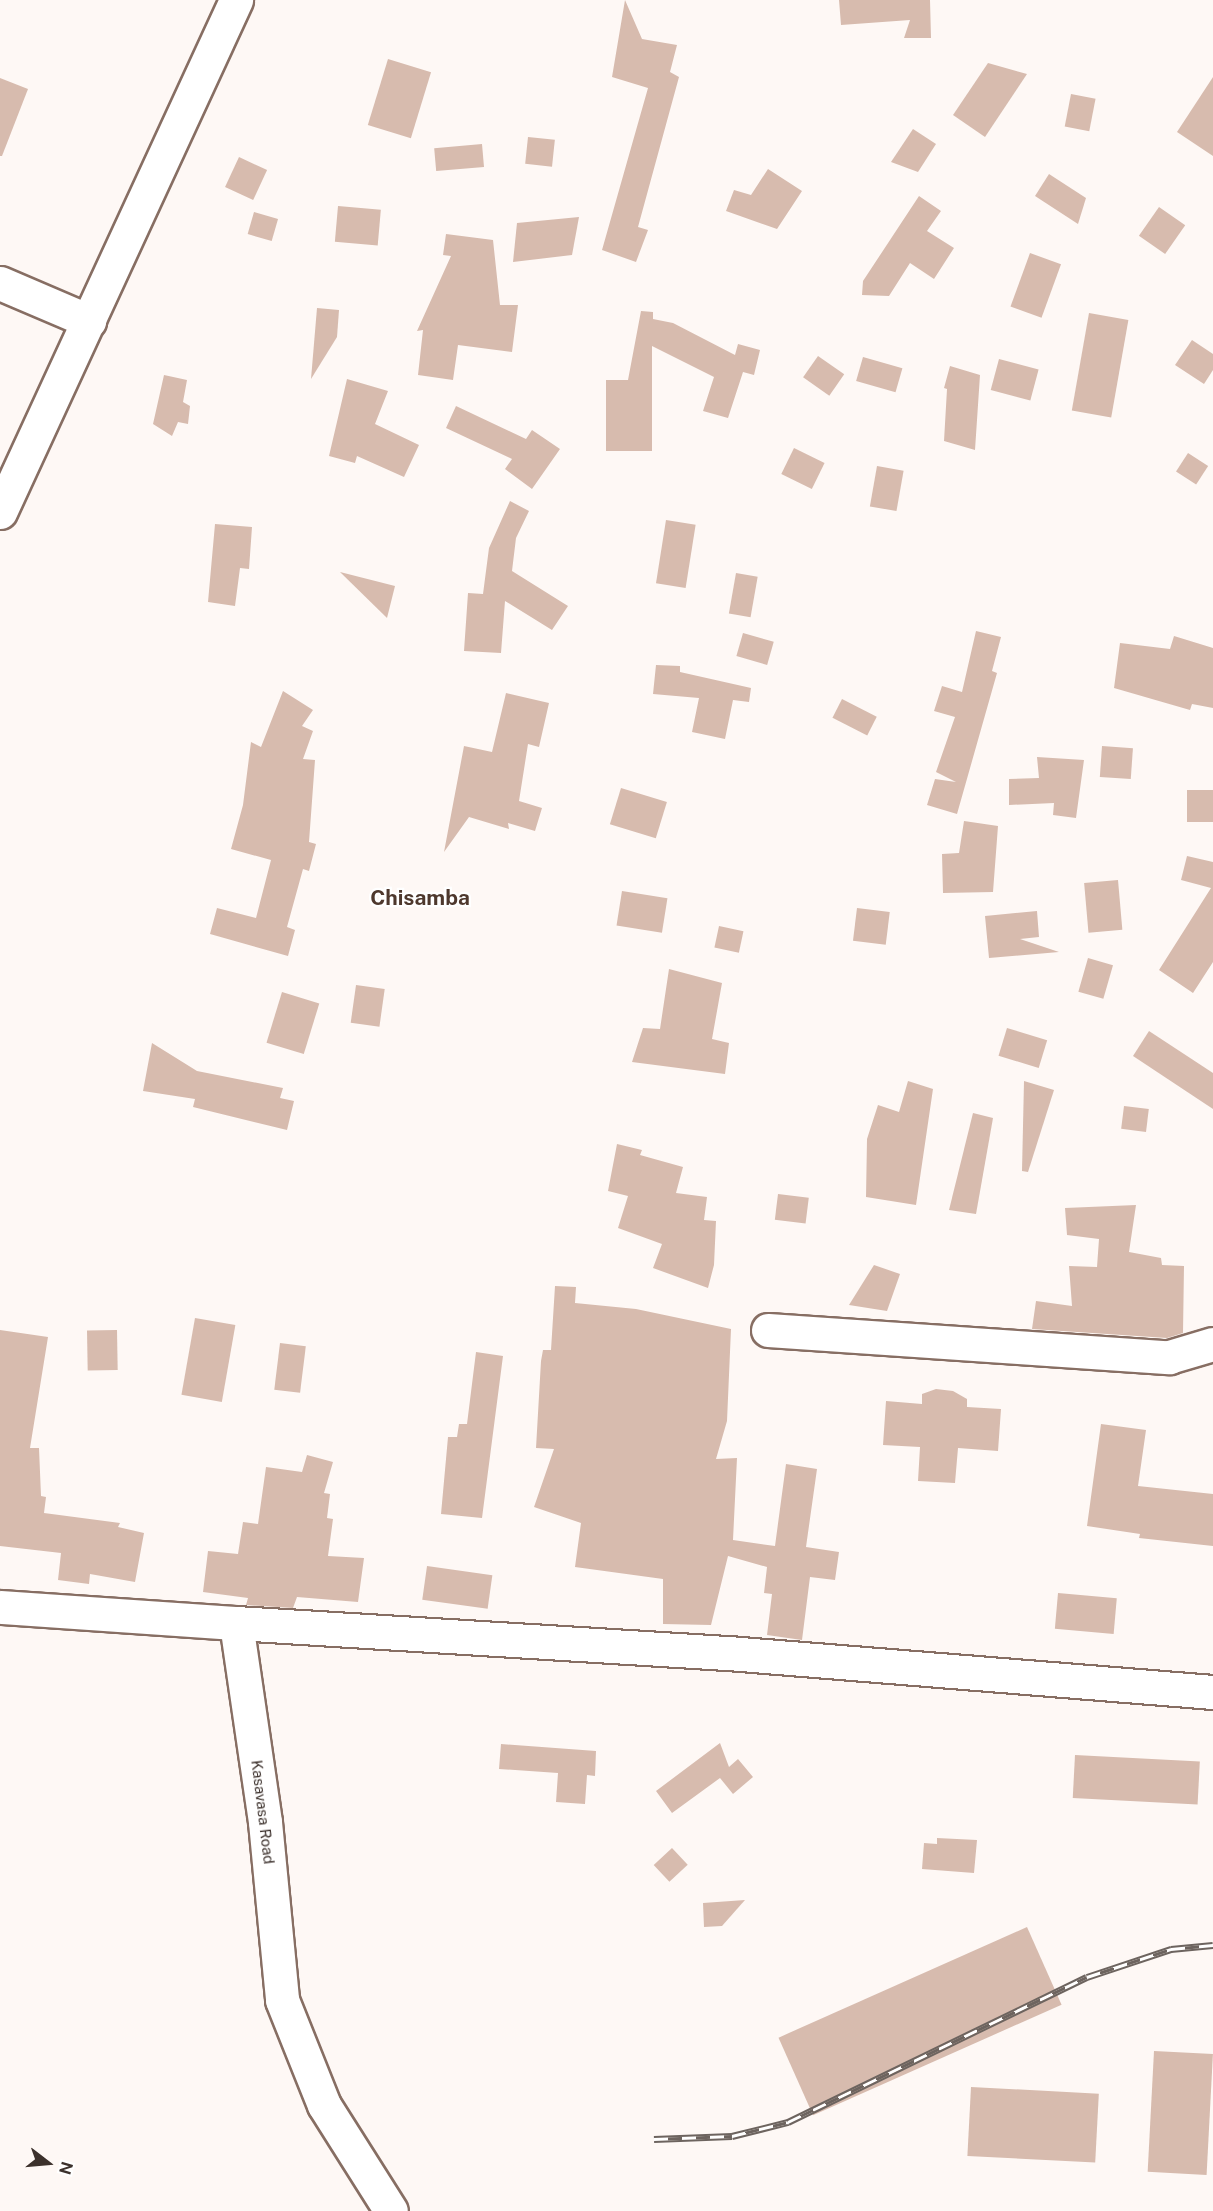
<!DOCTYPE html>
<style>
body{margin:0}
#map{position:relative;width:1213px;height:2211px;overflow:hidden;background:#fef8f5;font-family:"Public Sans",sans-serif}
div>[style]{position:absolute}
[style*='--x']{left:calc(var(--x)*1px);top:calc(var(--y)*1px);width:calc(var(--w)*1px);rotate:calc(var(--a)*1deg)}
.building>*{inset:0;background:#d7bbae;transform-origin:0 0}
.roads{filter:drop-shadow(2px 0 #876e63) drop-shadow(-2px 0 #876e63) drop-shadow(0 2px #876e63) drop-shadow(0 -2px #876e63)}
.minor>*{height:33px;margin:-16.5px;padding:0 16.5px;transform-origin:16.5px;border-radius:16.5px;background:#fff}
.tertiary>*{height:33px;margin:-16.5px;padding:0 16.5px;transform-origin:16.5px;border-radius:16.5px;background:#fff}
.secondary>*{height:33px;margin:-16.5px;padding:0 16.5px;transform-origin:16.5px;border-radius:16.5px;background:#fff}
.rail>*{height:7px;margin-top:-3.5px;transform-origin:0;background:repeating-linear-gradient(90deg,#fff 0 14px,#6d645f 0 28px);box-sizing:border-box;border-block:2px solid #6d645f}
span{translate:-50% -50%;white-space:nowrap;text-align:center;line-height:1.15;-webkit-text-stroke:4.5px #fff;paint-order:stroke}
.street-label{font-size:15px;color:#3c312c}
.district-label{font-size:21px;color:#4e382d;font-weight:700}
.north{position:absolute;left:18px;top:2133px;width:60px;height:60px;-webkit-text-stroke:4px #fff;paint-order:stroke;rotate:106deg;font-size:16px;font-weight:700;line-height:24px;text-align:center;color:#3c312c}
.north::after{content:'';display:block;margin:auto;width:21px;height:27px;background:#3c312c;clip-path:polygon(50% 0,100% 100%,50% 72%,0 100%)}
</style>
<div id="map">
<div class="building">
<div style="clip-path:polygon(625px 0,642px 39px,677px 45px,670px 72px,679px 77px,638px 227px,648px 230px,636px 262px,602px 250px,648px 88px,612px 77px)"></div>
<div style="clip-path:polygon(839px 0,930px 0,931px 38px,904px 38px,910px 20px,841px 25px)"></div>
<div style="left:388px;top:59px;width:45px;height:69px;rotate:17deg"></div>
<div style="clip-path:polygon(988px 63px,1027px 74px,985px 137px,953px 115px)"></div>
<div style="clip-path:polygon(1213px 77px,1213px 156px,1177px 132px)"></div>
<div style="clip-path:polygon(0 78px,28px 89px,2px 156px,0 156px)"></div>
<div style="left:1071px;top:94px;width:25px;height:33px;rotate:11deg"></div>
<div style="clip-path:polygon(913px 129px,936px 144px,918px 172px,891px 162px)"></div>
<div style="left:528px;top:137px;width:27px;height:27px;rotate:6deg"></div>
<div style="left:482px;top:144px;width:23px;height:48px;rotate:85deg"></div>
<div style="left:239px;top:157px;width:31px;height:33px;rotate:25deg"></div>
<div style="clip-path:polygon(768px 169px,802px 191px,777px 229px,726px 211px,734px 190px,751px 195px)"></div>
<div style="clip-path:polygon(1049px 174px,1086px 198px,1078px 224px,1035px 196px)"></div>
<div style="clip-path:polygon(919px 196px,941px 211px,927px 231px,954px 248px,934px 279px,910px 263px,889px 296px,862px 295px,863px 281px)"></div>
<div style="left:338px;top:206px;width:43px;height:36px;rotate:5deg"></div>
<div style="left:1159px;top:207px;width:32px;height:35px;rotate:35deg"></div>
<div style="left:254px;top:212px;width:25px;height:23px;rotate:16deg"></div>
<div style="clip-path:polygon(579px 217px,572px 255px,513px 262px,517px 223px)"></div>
<div style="clip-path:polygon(446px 234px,493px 240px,500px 305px,518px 305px,512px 352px,458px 345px,453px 380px,418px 375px,423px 330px,417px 331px,451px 256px,443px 255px)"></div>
<div style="left:1030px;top:253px;width:33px;height:57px;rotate:20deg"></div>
<div style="clip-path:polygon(317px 308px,339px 310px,337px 337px,311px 379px)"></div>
<div style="clip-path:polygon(641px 311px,653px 312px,653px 319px,673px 323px,735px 355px,738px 344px,760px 350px,754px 375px,743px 372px,728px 418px,703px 411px,714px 377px,652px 346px,652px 451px,606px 451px,606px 380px,628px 380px)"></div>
<div style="left:1089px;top:313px;width:40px;height:99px;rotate:10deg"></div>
<div style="clip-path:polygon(1192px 340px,1213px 354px,1213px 370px,1204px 384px,1175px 365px)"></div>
<div style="left:818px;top:356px;width:32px;height:26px;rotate:35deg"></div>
<div style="left:863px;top:357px;width:41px;height:25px;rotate:16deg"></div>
<div style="left:999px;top:359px;width:41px;height:32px;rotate:15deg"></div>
<div style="clip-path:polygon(950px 366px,980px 375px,975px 450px,944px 441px,947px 389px,944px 388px)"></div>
<div style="clip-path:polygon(164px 375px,187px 380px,183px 402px,190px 406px,188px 424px,178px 422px,172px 436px,153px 424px)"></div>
<div style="clip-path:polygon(347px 379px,388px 391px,375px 424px,419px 445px,404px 477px,357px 456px,355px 463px,329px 456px)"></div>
<div style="clip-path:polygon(456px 406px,526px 439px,532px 430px,560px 449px,532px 489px,505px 469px,512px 459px,446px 428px)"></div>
<div style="left:794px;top:448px;width:34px;height:29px;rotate:26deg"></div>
<div style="left:1188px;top:453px;width:24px;height:22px;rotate:33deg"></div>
<div style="left:877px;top:466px;width:27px;height:41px;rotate:10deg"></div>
<div style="clip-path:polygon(510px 501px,529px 511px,516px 538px,512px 571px,568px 606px,552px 630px,505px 601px,501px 653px,464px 651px,468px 593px,483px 594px,489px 548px)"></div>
<div style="left:666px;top:520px;width:30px;height:64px;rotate:9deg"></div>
<div style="clip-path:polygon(215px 524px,252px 527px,249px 569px,240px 568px,235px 606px,208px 602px)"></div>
<div style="clip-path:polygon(340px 572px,395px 586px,387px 618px)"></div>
<div style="left:736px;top:573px;width:22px;height:41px;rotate:10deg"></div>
<div style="clip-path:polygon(976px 631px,1001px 637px,992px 671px,997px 673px,957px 814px,927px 805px,935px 779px,956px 782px,936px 772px,955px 717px,934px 711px,942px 686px,962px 692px)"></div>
<div style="left:743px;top:633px;width:32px;height:24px;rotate:16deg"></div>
<div style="clip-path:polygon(1174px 636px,1213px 648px,1213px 708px,1192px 704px,1190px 710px,1114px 688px,1120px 643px,1170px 649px)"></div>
<div style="clip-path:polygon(656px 665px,680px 666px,680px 672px,751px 688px,749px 702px,733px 700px,725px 739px,692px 732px,699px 698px,653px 694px)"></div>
<div style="clip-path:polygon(283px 691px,313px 710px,302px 726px,313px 731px,303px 759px,315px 760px,309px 842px,316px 844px,309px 871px,303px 869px,287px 927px,295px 930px,288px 956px,210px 934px,217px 908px,256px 918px,271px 860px,231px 849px,243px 805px,251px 742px,261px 747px)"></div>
<div style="clip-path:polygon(506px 693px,549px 703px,539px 747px,528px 744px,519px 801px,542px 808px,535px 831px,508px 823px,509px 829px,469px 817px,444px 852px,464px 746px,492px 752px)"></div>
<div style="left:842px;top:699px;width:39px;height:21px;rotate:27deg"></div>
<div style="left:1102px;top:746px;width:31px;height:31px;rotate:4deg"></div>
<div style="clip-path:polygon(1037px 757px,1084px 760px,1076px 818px,1053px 815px,1054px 803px,1009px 805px,1009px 779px,1039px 778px)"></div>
<div style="left:621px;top:788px;width:48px;height:38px;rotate:17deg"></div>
<div style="left:1187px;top:790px;width:26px;height:32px"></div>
<div style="clip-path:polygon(964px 821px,998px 826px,993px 892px,943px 893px,942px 854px,959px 853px)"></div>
<div style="clip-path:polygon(1187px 856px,1213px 862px,1213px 962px,1193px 993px,1159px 970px,1211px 888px,1181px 880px)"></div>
<div style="left:1118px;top:880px;width:50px;height:34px;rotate:85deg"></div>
<div style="left:622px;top:891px;width:46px;height:35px;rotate:9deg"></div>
<div style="left:857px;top:908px;width:33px;height:33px;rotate:7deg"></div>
<div style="clip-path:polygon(1037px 911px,1039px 937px,1020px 939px,1059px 952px,989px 958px,985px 916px)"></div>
<div style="left:719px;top:926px;width:25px;height:22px;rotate:12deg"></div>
<div style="left:1088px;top:958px;width:26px;height:35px;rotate:16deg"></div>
<div style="clip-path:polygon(669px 969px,722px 983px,712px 1039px,729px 1043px,725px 1074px,632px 1062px,643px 1028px,660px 1029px)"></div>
<div style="left:356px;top:985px;width:29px;height:38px;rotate:8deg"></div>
<div style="left:282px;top:992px;width:39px;height:53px;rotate:17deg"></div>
<div style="left:1007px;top:1028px;width:42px;height:29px;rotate:17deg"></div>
<div style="clip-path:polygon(1149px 1031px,1213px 1073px,1213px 1109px,1133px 1056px)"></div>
<div style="clip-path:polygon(152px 1043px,197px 1071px,283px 1088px,280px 1098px,294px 1101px,287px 1130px,193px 1107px,195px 1099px,143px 1091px)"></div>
<div style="clip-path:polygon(908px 1081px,933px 1089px,916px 1205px,866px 1197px,867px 1139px,878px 1105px,899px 1112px)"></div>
<div style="clip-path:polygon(1024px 1081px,1054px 1090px,1028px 1172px,1022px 1171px)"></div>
<div style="left:1124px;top:1106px;width:25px;height:23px;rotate:7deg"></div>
<div style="clip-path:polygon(973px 1113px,993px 1118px,976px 1214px,949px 1210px)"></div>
<div style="clip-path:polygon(617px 1144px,642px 1150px,640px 1155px,683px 1167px,676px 1193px,707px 1197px,704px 1220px,716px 1221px,714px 1265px,708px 1288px,653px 1268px,662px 1244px,618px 1228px,628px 1196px,608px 1191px)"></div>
<div style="left:778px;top:1194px;width:31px;height:26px;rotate:7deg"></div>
<div style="clip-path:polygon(1136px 1205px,1129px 1252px,1161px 1258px,1162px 1265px,1184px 1266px,1183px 1333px,1167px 1338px,1032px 1329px,1036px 1301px,1072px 1306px,1069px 1266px,1097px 1267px,1099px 1239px,1067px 1235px,1065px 1208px)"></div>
<div style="clip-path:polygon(874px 1265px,900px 1274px,887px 1311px,849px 1305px)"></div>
<div style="clip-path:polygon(555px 1286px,576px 1287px,575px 1303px,636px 1309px,731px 1329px,727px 1421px,716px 1459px,737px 1458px,733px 1540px,775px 1546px,786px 1464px,817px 1469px,806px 1547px,839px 1552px,835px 1580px,810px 1577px,802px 1640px,767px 1635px,772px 1594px,764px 1593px,767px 1567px,728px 1556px,711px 1625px,663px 1624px,663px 1579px,575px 1567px,581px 1523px,534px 1507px,554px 1449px,536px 1448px,541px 1361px,543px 1350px,551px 1350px)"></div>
<div style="left:195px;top:1318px;width:41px;height:78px;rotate:10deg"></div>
<div style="clip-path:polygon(0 1330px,48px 1337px,30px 1448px,39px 1448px,41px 1496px,46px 1497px,44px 1513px,120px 1523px,118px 1527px,144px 1533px,135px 1582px,90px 1574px,89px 1584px,58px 1580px,61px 1553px,0 1546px)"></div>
<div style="left:117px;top:1330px;width:40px;height:30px;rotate:89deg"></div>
<div style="left:280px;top:1343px;width:26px;height:47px;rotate:7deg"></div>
<div style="clip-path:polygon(476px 1352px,503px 1356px,482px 1518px,441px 1514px,448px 1437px,457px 1437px,459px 1424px,467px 1424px)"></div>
<div style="clip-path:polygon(936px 1389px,953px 1391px,967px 1399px,967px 1407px,1001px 1409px,998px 1451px,958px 1448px,955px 1483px,918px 1481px,920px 1447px,883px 1445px,886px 1401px,922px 1404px,922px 1394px)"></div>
<div style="clip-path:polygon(1101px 1424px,1146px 1430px,1138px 1486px,1213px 1494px,1213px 1546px,1139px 1538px,1140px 1534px,1087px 1526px)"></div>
<div style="clip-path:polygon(307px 1455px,333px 1462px,324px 1493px,330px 1494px,327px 1518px,333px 1519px,328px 1556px,364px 1558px,358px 1602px,297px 1597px,293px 1608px,246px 1605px,248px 1598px,203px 1592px,208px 1551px,238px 1554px,243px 1522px,258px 1524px,266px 1467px,302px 1472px)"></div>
<div style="left:427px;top:1566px;width:66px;height:34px;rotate:8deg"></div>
<div style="left:1058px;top:1593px;width:59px;height:36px;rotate:5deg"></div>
<div style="clip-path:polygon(720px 1743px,729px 1767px,738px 1759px,753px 1777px,733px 1794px,720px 1778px,672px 1813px,656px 1791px)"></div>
<div style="clip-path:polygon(501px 1744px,596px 1751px,595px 1776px,587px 1775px,585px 1804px,556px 1802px,558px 1773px,499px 1769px)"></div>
<div style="left:1075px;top:1755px;width:125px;height:43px;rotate:3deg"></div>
<div style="clip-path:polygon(937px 1838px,977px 1840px,974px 1873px,922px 1869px,924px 1843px,937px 1844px)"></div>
<div style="left:672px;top:1848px;width:23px;height:25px;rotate:47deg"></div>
<div style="clip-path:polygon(745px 1900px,722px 1926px,704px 1927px,703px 1903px)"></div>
<div style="left:1027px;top:1927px;width:85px;height:272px;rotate:66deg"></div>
<div style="left:1154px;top:2051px;width:59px;height:121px;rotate:3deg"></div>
<div style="left:971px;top:2087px;width:128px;height:69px;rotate:3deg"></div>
</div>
<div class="roads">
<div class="minor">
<div style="--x:0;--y:283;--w:97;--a:23.1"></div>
<div style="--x:768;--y:1330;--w:402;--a:3.9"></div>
<div style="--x:1169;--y:1357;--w:46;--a:-16.5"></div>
<div style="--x:236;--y:1623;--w:493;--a:3.5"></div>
<div style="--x:728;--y:1653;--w:487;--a:4.6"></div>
</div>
<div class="tertiary">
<div style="--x:0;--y:1607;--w:237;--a:3.9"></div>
<div style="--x:236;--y:1623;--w:201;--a:81.7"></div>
<div style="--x:265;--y:1822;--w:179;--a:84.5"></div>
<div style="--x:282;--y:2000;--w:113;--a:68.2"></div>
<div style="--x:324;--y:2105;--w:125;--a:57.7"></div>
</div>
<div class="secondary">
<div style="--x:0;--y:512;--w:564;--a:-65.25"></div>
</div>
</div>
<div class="rail">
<div style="--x:654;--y:2139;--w:78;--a:-2.2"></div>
<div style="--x:732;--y:2136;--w:58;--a:-14"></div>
<div style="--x:788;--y:2122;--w:332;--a:-25.9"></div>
<div style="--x:1087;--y:1977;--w:89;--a:-18.4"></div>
<div style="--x:1171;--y:1949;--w:42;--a:-5.4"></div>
</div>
<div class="street-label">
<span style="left:263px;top:1812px;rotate:83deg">Kasavasa Road</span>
</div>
<div class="district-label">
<span style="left:420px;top:898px">Chisamba</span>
</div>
<div class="north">N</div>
</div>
